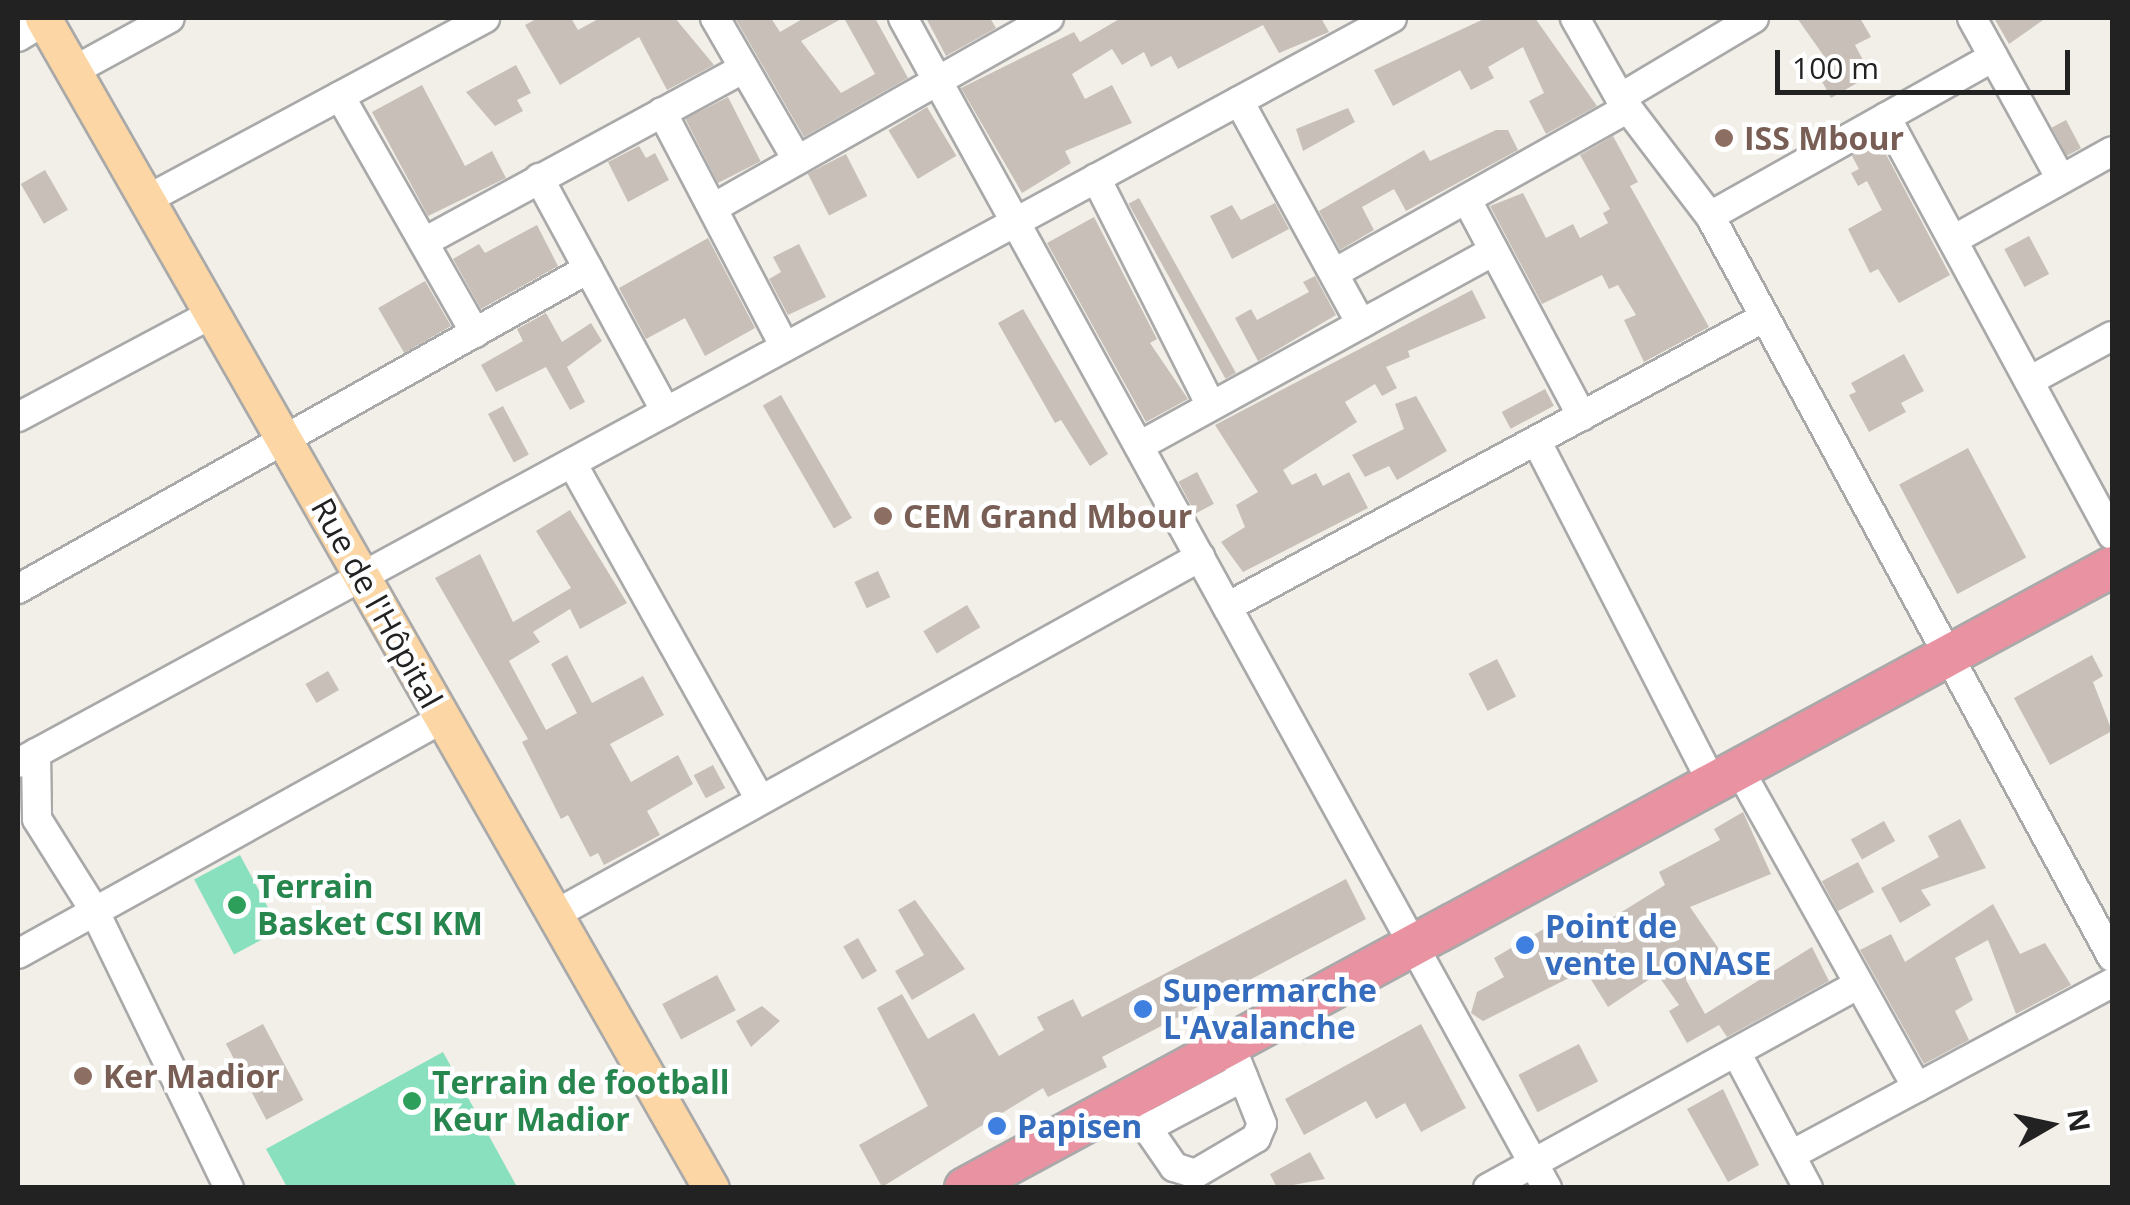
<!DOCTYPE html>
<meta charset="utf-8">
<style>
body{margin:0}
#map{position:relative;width:2130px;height:1205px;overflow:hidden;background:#f2efe9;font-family:"Open Sans",sans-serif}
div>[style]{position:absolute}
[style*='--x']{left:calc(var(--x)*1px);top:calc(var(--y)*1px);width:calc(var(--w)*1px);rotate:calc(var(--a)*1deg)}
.pitch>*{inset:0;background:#88e0be;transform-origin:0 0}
.building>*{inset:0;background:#c7bfb8;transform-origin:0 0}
.roads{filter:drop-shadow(2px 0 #a9a9a9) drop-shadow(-2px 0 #a9a9a9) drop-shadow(0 2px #a9a9a9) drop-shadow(0 -2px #a9a9a9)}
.minor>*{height:28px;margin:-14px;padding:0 14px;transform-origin:14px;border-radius:14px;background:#fff}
.major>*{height:35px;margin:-17.5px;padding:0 17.5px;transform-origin:17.5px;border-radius:17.5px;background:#fcd6a4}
.highway>*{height:40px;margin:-20px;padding:0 20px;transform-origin:20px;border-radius:20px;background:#e892a2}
.dots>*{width:28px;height:28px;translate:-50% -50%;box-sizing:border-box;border:5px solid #fff;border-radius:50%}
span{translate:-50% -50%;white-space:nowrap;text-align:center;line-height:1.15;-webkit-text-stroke:9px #fff;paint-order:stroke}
.education-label{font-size:32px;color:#785e54;font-weight:700}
.left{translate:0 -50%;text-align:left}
.street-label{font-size:32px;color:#222}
.leisure-label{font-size:32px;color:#27864d;font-weight:700}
.shop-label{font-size:32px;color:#366cbe;font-weight:700}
.frame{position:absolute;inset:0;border:20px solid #222;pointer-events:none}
.north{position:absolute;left:2000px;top:1075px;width:100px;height:100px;-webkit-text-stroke:8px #fff;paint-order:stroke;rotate:81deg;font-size:28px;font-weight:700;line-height:40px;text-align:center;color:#222}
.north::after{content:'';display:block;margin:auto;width:35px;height:45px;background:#222;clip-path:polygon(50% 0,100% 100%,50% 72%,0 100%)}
.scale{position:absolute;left:1775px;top:50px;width:295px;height:45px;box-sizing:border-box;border:5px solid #222;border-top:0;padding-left:12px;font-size:30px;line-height:35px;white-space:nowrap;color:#222;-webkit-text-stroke:8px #fff;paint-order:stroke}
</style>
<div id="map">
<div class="pitch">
<div style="left:240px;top:855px;width:85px;height:52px;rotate:62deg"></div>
<div style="clip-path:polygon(443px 1052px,517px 1187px,287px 1187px,266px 1149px)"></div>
</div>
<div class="building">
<div style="clip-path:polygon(538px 18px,571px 18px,578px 30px,600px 18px,675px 18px,714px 65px,667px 90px,639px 37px,560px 85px,525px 25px)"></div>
<div style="clip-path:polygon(735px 18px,771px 18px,780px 32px,804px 18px,843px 18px,801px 41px,841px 93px,875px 74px,844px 18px,875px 18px,908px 78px,804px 137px)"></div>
<div style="clip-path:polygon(926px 18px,990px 18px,996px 28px,946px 56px)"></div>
<div style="clip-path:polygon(1121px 18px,1321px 18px,1329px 32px,1279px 53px,1263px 25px,1178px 69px,1171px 56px,1151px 67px,1144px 52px,1122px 65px,1112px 49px,1072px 74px,1085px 99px,1112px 85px,1132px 123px,1065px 151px,1071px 163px,1022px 193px,961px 88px,1074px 32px,1080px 42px)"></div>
<div style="clip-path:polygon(1486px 18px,1535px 18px,1597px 106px,1546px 134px,1529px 101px,1544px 93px,1523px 47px,1488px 67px,1494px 78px,1471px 90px,1460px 70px,1393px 106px,1374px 70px)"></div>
<div style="clip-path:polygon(1797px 18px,1860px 18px,1871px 37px,1855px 45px,1871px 75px,1831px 98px,1818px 74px,1831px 66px)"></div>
<div style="clip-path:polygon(1994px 18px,2046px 18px,2009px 44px)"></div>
<div style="clip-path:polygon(516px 65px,531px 93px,517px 100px,523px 111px,495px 126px,466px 92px)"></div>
<div style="clip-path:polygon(422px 85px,465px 166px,492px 151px,506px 178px,428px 216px,372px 112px)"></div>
<div style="left:728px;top:97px;width:72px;height:48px;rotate:63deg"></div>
<div style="left:927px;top:107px;width:57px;height:45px;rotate:59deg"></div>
<div style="clip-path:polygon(1348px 108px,1355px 122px,1303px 151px,1296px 129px)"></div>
<div style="left:2066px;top:120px;width:32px;height:16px;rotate:62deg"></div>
<div style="clip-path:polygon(1496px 130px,1508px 130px,1518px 150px,1406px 211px,1394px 189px,1362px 207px,1374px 230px,1340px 250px,1319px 211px,1424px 150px,1430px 161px)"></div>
<div style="clip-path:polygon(1613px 136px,1638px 182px,1630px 186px,1709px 327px,1644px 362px,1624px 320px,1636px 315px,1618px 285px,1609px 289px,1602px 275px,1542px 304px,1490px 206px,1523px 193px,1546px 238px,1573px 224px,1580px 238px,1608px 223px,1603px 213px,1610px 209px,1580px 155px)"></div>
<div style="clip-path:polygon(1879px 141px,1950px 275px,1899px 303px,1878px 269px,1870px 273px,1848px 229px,1882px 210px,1867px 181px,1858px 186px,1851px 173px,1859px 169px,1852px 156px)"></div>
<div style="clip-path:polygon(639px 146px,646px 158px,655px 153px,669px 180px,628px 202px,608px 162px)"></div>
<div style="left:846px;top:154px;width:47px;height:43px;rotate:63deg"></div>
<div style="left:45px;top:170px;width:46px;height:28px;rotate:60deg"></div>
<div style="left:1139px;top:198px;width:200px;height:12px;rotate:61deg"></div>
<div style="clip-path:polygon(1275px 203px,1289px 229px,1232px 259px,1210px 216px,1232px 205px,1241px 220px)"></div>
<div style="clip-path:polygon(1094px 217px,1157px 339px,1150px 343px,1188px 399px,1146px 422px,1047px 243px)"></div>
<div style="clip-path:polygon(537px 225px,558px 266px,481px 309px,453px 259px,479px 244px,485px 253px)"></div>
<div style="left:2029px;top:236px;width:43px;height:28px;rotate:62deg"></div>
<div style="clip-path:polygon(708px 238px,755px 328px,705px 356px,685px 318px,646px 339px,619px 288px)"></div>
<div style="clip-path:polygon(799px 244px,826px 297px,788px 315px,769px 279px,781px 272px,773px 257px)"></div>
<div style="clip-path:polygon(1315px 276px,1336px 315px,1258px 361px,1235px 318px,1251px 309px,1257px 320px,1309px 292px,1303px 282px)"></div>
<div style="left:425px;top:281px;width:52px;height:54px;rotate:60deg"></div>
<div style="clip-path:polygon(1472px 290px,1486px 318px,1408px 351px,1410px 357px,1386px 367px,1397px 388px,1382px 396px,1375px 384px,1345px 402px,1357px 422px,1283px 470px,1292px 485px,1316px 473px,1323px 486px,1349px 472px,1368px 508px,1243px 572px,1221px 542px,1245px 527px,1236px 505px,1258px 492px,1215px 425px)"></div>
<div style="clip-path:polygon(1023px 309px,1108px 454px,1090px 466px,1061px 420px,1055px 423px,998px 323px)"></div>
<div style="clip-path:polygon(546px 313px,562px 342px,591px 323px,602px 341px,567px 367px,585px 402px,570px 410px,546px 367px,496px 392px,481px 365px,523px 341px,517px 329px)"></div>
<div style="clip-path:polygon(1904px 354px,1924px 391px,1901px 403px,1906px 412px,1869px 432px,1849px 395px,1856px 392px,1851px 383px)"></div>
<div style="left:1545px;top:389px;width:19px;height:49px;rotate:62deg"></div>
<div style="left:781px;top:395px;width:142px;height:21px;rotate:60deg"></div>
<div style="clip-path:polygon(1416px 396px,1447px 451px,1397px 480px,1389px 466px,1365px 477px,1352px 455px,1404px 429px,1395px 404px)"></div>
<div style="left:503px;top:406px;width:55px;height:17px;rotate:62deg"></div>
<div style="left:1968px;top:448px;width:124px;height:78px;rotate:62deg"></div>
<div style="left:1197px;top:472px;width:36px;height:21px;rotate:62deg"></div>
<div style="clip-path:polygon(570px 510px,627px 603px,580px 629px,570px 609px,533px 632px,540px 642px,509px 661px,546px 730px,577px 713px,551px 664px,567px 655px,592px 703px,643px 676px,664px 715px,610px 744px,631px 782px,678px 755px,693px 784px,647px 811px,660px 835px,604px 865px,598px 853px,590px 857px,568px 815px,561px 819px,522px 742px,528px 739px,435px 578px,480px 554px,513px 622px,571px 588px,536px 531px)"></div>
<div style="left:878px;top:571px;width:29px;height:26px;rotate:65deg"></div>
<div style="left:967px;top:605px;width:26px;height:51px;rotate:59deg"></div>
<div style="clip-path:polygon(2092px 655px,2103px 676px,2093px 682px,2112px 731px,2050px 765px,2014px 698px)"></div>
<div style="left:1497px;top:659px;width:42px;height:32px;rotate:63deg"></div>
<div style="left:328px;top:671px;width:22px;height:26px;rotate:60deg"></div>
<div style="left:713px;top:765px;width:26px;height:22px;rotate:62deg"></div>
<div style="clip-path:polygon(1743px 812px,1771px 874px,1690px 907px,1723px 955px,1686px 980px,1705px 1014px,1812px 947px,1829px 981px,1727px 1037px,1719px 1025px,1687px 1043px,1669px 1011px,1679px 1005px,1657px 974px,1608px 1007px,1585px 970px,1483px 1021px,1471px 1013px,1477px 992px,1504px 977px,1494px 958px,1561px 919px,1572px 941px,1615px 916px,1665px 885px,1659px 872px,1720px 840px,1714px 829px)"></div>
<div style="clip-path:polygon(1960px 819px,1986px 868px,1921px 890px,1931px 905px,1900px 923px,1881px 888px,1939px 857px,1928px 836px)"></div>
<div style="left:1884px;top:821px;width:23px;height:38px;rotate:61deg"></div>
<div style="left:1858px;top:862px;width:34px;height:41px;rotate:62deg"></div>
<div style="clip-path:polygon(1346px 879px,1366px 919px,1102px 1057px,1107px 1067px,1048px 1097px,1043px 1088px,882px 1187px,859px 1145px,928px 1106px,877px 1008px,902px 994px,928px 1039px,974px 1013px,999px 1056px,1044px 1030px,1037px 1017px,1073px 999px,1082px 1017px)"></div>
<div style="clip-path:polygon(915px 900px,965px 969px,912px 1000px,895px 971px,924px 955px,898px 910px)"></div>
<div style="clip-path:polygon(1993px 904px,2020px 954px,2045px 943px,2071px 985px,2016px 1014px,1988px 940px,1955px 958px,1973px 1000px,1955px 1011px,1969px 1040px,1924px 1064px,1860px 950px,1891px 934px,1905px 962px)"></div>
<div style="left:858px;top:938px;width:38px;height:17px;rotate:60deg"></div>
<div style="left:717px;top:975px;width:40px;height:62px;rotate:62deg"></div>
<div style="clip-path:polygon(762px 1006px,780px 1021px,751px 1047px,736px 1021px)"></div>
<div style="left:263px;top:1024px;width:86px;height:42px;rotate:62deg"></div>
<div style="clip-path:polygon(1421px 1024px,1466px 1108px,1421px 1132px,1405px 1103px,1376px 1119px,1366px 1101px,1304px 1135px,1285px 1099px)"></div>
<div style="left:1579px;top:1044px;width:42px;height:68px;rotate:63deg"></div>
<div style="clip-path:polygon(1723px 1089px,1759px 1165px,1728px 1182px,1687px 1109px)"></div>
<div style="clip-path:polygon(1310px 1152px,1325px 1179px,1277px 1188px,1270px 1174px)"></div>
</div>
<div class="roads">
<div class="minor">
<div style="--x:715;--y:18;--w:162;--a:59.9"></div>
<div style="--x:903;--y:18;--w:1336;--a:61.17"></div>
<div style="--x:1575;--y:18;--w:92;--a:60.6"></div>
<div style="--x:1620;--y:98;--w:148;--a:52.7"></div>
<div style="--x:1710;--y:216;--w:843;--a:61.52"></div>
<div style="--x:1972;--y:18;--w:184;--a:61.1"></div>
<div style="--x:18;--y:37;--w:31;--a:-31"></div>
<div style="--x:75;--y:70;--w:108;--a:-28.7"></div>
<div style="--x:340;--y:96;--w:273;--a:60.3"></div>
<div style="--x:1620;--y:98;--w:156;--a:-30.8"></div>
<div style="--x:1239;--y:101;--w:254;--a:61.3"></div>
<div style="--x:662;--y:112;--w:265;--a:62.4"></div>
<div style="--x:1886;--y:117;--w:475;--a:61.6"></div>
<div style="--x:539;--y:178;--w:266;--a:61.5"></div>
<div style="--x:1096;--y:178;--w:255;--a:63.2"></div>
<div style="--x:146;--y:200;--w:385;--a:-28.2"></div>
<div style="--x:1467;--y:200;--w:245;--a:62"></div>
<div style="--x:713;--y:208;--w:386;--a:-29.5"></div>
<div style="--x:1710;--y:216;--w:325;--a:-29.3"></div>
<div style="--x:1953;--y:240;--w:182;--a:-29.2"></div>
<div style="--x:424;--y:242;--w:364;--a:-28.5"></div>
<div style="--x:1336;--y:272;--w:335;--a:-29.3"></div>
<div style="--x:2029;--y:381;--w:94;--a:-28.5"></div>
<div style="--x:18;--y:417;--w:220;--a:-28"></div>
<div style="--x:1537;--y:442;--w:383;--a:62.8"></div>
<div style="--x:1139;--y:446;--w:405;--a:-28.8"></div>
<div style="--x:572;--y:463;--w:385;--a:60.8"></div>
<div style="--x:18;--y:589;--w:654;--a:-29.31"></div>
<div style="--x:1227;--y:607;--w:611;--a:-28.33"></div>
<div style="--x:36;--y:753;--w:66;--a:89.1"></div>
<div style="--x:37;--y:819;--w:107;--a:57.9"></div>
<div style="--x:94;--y:910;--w:309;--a:64.1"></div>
<div style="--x:18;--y:763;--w:1563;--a:-28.47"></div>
<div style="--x:1739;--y:769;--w:365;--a:60.8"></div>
<div style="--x:554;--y:915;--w:739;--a:-28.99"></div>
<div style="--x:18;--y:954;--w:485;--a:-29"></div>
<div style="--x:1736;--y:1052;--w:154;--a:62.1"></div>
<div style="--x:1127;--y:1099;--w:83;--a:55.3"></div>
<div style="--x:1174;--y:1167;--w:22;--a:18"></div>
<div style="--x:1195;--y:1174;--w:71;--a:-30.5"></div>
<div style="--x:1256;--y:1138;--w:15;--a:-67"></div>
<div style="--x:1262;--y:1124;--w:86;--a:-111.8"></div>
<div style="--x:1147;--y:1128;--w:109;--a:-28"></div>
<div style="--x:1791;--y:1155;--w:364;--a:-28.2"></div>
<div style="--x:1488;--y:1188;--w:423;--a:-28.8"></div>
</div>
<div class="major">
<div style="--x:43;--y:18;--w:1347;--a:60.28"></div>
</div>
<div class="highway">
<div style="--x:965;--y:1188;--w:1304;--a:-28.43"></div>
</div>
</div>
<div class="dots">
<div style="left:1724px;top:138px;background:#8d6e63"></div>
<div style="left:883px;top:516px;background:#8d6e63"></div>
<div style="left:237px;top:905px;background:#2e9e5b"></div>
<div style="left:1525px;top:945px;background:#3f7fe0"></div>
<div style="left:1143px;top:1009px;background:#3f7fe0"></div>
<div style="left:83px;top:1076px;background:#8d6e63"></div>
<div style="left:412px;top:1101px;background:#2e9e5b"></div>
<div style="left:997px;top:1126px;background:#3f7fe0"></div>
</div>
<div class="education-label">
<span class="left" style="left:1744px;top:138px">ISS Mbour</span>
<span class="left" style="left:903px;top:516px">CEM Grand Mbour</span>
<span class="left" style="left:103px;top:1076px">Ker Madior</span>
</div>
<div class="street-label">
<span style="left:377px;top:603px;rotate:61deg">Rue de l'Hôpital</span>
</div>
<div class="leisure-label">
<span class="left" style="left:257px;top:905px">Terrain<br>Basket CSI KM</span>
<span class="left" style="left:432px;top:1101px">Terrain de football<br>Keur Madior</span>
</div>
<div class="shop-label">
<span class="left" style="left:1545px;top:945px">Point de<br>vente LONASE</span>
<span class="left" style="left:1163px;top:1009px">Supermarche<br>L'Avalanche</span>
<span class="left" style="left:1017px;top:1126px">Papisen</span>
</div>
<div class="frame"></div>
<div class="north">N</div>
<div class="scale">100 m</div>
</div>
